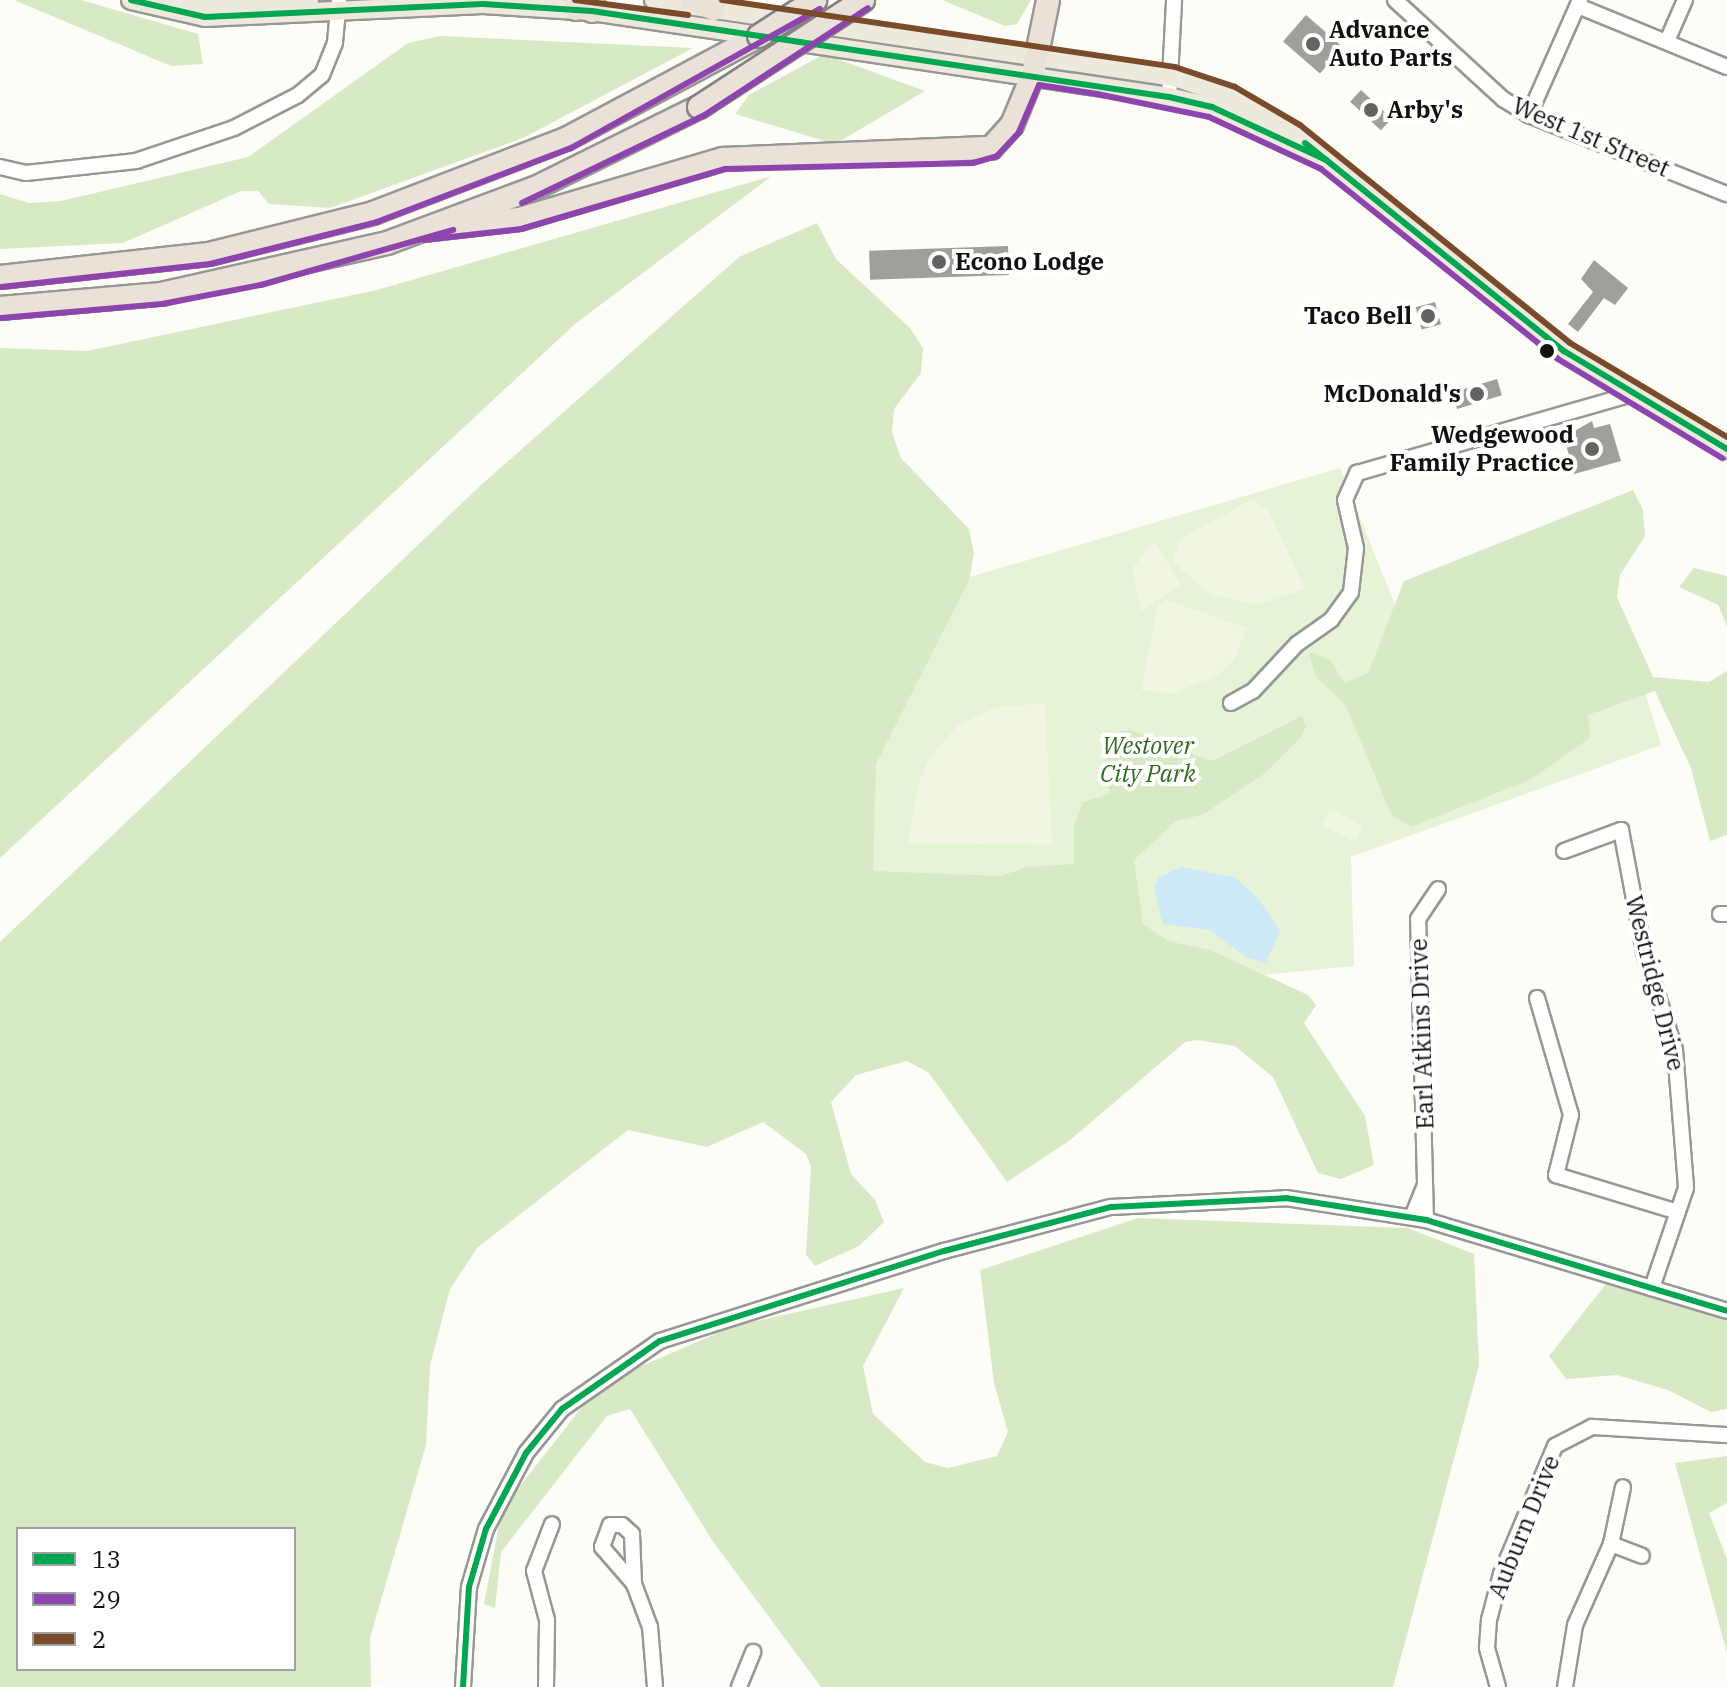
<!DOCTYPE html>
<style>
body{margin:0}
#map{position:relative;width:1727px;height:1687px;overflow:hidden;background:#fdfcf7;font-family:"IBM Plex Serif",serif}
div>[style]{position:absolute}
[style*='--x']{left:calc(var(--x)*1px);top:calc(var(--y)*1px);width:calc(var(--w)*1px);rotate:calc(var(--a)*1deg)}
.green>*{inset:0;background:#e7f3d7}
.forest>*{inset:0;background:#d8eac5}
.pitch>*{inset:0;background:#f0f6e1;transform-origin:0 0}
.water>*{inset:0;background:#cde8f7}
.building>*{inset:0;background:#a19f9c;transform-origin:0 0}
.roads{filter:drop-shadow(2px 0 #979795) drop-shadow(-2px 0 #979795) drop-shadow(0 2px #979795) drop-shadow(0 -2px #979795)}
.minor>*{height:14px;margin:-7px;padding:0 7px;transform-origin:7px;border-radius:7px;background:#fffffe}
.major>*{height:18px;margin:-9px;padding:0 9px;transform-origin:9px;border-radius:9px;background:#ede9dc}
.highway>*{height:22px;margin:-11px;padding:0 11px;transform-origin:11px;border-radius:11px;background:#eae1d8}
.bridges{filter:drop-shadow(2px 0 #858482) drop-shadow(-2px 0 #858482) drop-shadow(0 2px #858482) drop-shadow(0 -2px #858482)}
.highway-bridge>*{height:22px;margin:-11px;padding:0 11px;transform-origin:11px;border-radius:11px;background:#eae1d8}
.bus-1>*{height:6px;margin:-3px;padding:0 3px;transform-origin:3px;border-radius:3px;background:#00a651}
.bus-2>*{height:6px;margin:-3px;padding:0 3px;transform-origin:3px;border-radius:3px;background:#8e44ad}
.bus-3>*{height:6px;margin:-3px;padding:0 3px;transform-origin:3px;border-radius:3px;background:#7a4b2a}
.dots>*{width:22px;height:22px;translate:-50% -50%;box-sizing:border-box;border:4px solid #fff;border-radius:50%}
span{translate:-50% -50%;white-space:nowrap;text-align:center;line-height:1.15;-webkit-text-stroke:8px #fff;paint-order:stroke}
.poi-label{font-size:24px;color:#111;font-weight:700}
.left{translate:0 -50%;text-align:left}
.right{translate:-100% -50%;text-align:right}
.street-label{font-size:24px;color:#111}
.park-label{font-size:24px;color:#2f6b1f;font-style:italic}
.legend{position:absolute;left:16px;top:1527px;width:280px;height:144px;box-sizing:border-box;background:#fff;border:2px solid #a0a0a0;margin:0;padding:10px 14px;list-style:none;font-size:24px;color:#111}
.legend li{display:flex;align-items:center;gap:16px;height:40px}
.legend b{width:40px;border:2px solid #a0a0a0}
</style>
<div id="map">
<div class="green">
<div style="clip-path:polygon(1340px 468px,1415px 654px,1612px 582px,1661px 745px,1351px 857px,1354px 966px,847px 1016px,586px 690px)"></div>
</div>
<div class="forest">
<div style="clip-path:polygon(14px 0,81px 0,198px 34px,203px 64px,171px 66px)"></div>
<div style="clip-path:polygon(942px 0,1031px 0,1017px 24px,1005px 26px)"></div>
<div style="clip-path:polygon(440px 36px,693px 48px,523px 138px,330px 208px,269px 204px,258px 191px,241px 191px,123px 243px,0 249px,0 194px,29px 203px,61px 201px,248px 157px,408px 43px)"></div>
<div style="clip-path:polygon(824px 54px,925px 91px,835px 144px,735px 114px,749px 95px)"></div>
<div style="clip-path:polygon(772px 176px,575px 324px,0 858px,0 348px,87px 351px,377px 290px)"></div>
<div style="clip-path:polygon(evenodd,817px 223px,836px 259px,910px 328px,923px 348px,921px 373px,894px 409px,892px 432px,901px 458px,969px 529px,974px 554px,969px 580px,876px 764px,873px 871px,1001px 876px,1026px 867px,1074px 864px,1074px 826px,1083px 802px,1109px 794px,1104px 735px,1130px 730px,1212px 761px,1302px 716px,1306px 727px,1300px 738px,1264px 774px,1202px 815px,1176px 821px,1134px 860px,1143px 924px,1168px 941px,1210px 950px,1308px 995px,1316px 1005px,1304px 1023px,1365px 1116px,1374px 1165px,1341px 1179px,1318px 1173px,1273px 1077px,1235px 1046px,1197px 1040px,1185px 1042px,1069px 1141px,1007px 1182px,929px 1073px,907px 1061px,856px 1075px,831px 1102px,851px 1174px,875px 1200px,884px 1222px,859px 1246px,815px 1266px,806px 1255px,811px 1167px,806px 1154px,763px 1122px,707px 1147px,628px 1130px,477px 1248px,450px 1289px,430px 1365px,426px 1445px,370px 1638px,371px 1687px,0 1687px,0 942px,481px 485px,739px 257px,817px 223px,18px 1529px,294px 1529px,294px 1669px,18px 1669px,18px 1529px)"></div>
<div style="clip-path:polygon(1633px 490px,1643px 510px,1645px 536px,1620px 575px,1617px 597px,1653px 677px,1709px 682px,1727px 671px,1727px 835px,1710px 841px,1691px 768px,1655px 691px,1588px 715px,1590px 738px,1530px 780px,1411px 827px,1391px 814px,1346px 706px,1315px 676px,1309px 651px,1330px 660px,1345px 683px,1368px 673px,1404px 581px)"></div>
<div style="clip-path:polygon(1694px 568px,1727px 576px,1727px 626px,1718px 605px,1679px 587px)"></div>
<div style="clip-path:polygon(1138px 1218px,1408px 1228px,1474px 1254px,1479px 1365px,1393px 1687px,821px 1687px,714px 1543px,630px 1409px,607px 1416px,501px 1552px,495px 1608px,484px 1604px,502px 1509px,600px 1384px,734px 1326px,904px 1288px,863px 1366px,873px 1414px,925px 1462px,948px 1468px,997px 1456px,1008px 1432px,994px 1383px,980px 1270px)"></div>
<div style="clip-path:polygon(1606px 1284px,1727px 1320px,1727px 1409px,1711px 1412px,1668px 1390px,1617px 1375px,1566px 1379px,1549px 1356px)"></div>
<div style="clip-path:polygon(1727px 1456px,1727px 1503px,1709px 1513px,1727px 1559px,1727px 1653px,1675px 1463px)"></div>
</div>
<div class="pitch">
<div style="clip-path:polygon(1251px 500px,1268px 509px,1305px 589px,1258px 605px,1211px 595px,1172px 561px,1180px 539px)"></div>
<div style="clip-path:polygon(1154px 541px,1181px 585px,1141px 611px,1132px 569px)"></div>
<div style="clip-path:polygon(1166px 600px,1247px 628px,1234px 659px,1218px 675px,1171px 694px,1141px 690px,1158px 605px)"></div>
<div style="clip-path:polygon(1045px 703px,1052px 845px,908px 843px,919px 782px,929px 759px,957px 726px,997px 707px)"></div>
<div style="left:1330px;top:809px;width:37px;height:18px;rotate:27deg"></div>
</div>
<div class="water">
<div style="clip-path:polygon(1181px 867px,1234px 877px,1258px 898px,1280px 931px,1266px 962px,1247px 958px,1210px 930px,1163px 924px,1154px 888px,1158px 878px)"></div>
</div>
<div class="building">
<div style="left:1306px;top:15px;width:49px;height:35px;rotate:41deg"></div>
<div style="left:1361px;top:90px;width:42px;height:16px;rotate:43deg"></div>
<div style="left:1008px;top:246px;width:29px;height:139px;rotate:88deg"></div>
<div style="clip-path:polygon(1594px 260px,1628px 288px,1615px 305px,1604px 298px,1578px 332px,1568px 324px,1593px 292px,1581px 279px)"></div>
<div style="left:1435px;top:302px;width:23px;height:20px;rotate:75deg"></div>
<div style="left:1497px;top:379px;width:17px;height:47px;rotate:73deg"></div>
<div style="clip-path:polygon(1592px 421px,1594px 428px,1610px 424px,1621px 461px,1574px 474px,1564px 437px)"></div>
</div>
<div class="roads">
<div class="minor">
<div style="--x:1395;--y:0;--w:147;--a:42.5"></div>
<div style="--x:1503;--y:99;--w:31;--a:32"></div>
<div style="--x:1529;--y:115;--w:213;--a:21.8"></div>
<div style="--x:1578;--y:6;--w:161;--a:22.3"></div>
<div style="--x:1667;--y:41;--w:45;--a:-66.3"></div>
<div style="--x:1169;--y:97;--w:97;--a:-87"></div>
<div style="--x:1529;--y:115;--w:126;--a:-66.1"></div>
<div style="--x:0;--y:167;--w:27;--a:13"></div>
<div style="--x:26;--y:173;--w:111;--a:-6.2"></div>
<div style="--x:136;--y:161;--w:103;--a:-18.6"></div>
<div style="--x:234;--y:128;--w:72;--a:-27.3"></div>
<div style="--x:298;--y:95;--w:31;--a:-40"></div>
<div style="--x:322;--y:75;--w:35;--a:-68"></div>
<div style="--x:335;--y:42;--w:42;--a:-84.6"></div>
<div style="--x:1231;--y:703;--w:25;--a:-29"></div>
<div style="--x:1253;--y:691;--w:64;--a:-46.9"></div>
<div style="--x:1297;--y:644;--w:42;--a:-35.2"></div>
<div style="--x:1331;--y:620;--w:34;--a:-54"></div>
<div style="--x:1351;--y:592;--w:44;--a:-83.5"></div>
<div style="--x:1356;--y:548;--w:49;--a:-102.9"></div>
<div style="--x:1345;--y:500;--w:30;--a:-66"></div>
<div style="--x:1357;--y:473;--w:283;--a:-16"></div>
<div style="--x:1564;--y:851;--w:61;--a:-20.2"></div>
<div style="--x:1621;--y:830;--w:124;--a:79.3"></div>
<div style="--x:1644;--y:952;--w:103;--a:72.4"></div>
<div style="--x:1675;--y:1050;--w:138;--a:85.4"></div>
<div style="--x:1686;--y:1188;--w:106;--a:108.8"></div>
<div style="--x:1720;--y:914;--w:7;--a:0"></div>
<div style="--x:1537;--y:998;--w:122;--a:73.8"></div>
<div style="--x:1571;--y:1115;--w:62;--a:104"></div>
<div style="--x:1556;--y:1175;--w:127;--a:16.9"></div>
<div style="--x:1412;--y:1217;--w:35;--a:-68"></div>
<div style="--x:1426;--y:1220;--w:301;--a:-91.5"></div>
<div style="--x:1418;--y:919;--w:36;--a:-56"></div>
<div style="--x:1611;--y:1544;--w:33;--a:21"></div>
<div style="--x:634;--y:1584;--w:49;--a:-130.9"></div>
<div style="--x:602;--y:1547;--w:23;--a:-70"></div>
<div style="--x:610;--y:1525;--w:12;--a:0"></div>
<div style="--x:622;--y:1525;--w:13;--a:42"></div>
<div style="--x:632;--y:1534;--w:50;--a:87.7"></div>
<div style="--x:634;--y:1584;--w:46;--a:69.6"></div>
<div style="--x:650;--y:1627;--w:60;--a:85.2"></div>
<div style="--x:463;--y:1687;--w:100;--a:-86.6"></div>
<div style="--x:469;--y:1587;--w:60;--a:-73.7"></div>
<div style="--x:486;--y:1529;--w:86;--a:-62.2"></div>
<div style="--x:526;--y:1453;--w:57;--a:-50.7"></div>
<div style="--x:562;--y:1409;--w:119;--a:-34.8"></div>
<div style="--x:660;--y:1341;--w:298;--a:-17.6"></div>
<div style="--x:944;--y:1251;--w:173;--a:-14.8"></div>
<div style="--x:1111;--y:1207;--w:175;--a:-2.9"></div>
<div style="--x:1286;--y:1198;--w:142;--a:8.9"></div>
<div style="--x:1426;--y:1220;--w:314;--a:16.8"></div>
<div style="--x:546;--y:1687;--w:67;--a:-89.1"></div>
<div style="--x:547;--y:1620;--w:51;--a:-104.9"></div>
<div style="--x:534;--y:1571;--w:50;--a:-69"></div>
<div style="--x:739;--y:1687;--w:38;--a:-68"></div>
<div style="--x:1498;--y:1687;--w:41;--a:-105.8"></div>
<div style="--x:1487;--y:1648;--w:28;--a:-86"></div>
<div style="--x:1489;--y:1620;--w:48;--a:-75.4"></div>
<div style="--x:1501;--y:1574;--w:139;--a:-67.1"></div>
<div style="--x:1555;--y:1446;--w:42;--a:-27.2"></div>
<div style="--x:1592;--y:1427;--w:135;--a:3.4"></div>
<div style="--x:1565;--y:1687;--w:63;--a:-80.8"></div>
<div style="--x:1575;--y:1625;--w:89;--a:-66"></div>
<div style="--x:1611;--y:1544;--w:58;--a:-78.1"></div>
</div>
<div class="major">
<div style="--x:131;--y:0;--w:76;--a:12.9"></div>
<div style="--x:205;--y:17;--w:278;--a:-2.7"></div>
<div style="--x:483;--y:4;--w:109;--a:3.7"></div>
<div style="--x:592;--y:11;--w:583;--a:8.48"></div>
<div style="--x:1169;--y:97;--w:44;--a:13.1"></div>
<div style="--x:1212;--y:107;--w:126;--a:24.9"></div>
<div style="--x:654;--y:0;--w:526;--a:8.42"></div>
<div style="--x:1174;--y:77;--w:60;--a:18.4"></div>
<div style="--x:1231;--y:96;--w:73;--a:30.4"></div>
<div style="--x:1294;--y:133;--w:347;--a:38.9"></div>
<div style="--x:1564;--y:351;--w:190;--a:31"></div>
<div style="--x:180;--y:2;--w:129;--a:-0.9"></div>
</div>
<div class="highway">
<div style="--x:692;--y:0;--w:24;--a:22"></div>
<div style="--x:576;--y:9;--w:9;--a:-84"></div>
<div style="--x:592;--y:11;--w:11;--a:-85"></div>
<div style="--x:423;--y:230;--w:97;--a:-6.5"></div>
<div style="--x:519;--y:219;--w:213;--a:-16.4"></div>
<div style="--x:723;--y:159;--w:268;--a:-2.4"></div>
<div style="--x:991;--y:148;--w:31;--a:-48"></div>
<div style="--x:1012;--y:125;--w:55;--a:-67.6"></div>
<div style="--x:1033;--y:74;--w:76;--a:-78.5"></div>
<div style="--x:0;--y:277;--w:210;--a:-6.3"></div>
<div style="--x:209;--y:254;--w:169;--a:-14"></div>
<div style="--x:373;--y:213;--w:207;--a:-21"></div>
<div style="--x:566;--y:139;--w:219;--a:-28.1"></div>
<div style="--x:0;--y:308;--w:162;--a:-5"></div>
<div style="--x:161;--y:294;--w:232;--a:-12.7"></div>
<div style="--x:387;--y:243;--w:158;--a:-20.4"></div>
<div style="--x:535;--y:188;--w:183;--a:-26.3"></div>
</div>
</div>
<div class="bridges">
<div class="highway-bridge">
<div style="--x:759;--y:36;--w:67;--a:-32.7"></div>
<div style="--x:699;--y:107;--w:196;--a:-33.1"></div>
</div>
</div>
<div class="bus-1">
<div style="--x:131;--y:0;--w:76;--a:12.9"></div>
<div style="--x:205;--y:17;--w:278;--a:-2.7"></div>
<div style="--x:483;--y:4;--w:109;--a:3.7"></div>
<div style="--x:592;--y:11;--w:583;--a:8.48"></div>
<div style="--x:1169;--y:97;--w:44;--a:13.1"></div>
<div style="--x:1212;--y:107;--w:126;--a:24.9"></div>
<div style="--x:1305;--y:143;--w:332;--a:38.8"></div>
<div style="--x:1564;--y:351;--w:190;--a:31"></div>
<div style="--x:463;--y:1687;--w:100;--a:-86.6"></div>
<div style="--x:469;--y:1587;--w:60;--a:-73.7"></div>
<div style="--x:486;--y:1529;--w:86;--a:-62.2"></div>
<div style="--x:526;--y:1453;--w:57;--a:-50.7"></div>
<div style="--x:562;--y:1409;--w:119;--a:-34.8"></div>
<div style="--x:660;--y:1341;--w:298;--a:-17.6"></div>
<div style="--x:944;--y:1251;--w:173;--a:-14.8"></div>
<div style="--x:1111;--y:1207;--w:175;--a:-2.9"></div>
<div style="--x:1286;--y:1198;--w:142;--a:8.9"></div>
<div style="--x:1426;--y:1220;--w:314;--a:16.8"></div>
</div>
<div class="bus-2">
<div style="--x:522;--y:203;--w:201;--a:-25.7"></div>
<div style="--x:703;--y:116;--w:197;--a:-33.2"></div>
<div style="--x:424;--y:240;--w:98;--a:-6.5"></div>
<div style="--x:521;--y:229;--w:213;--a:-16.4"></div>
<div style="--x:725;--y:169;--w:248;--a:-1.4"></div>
<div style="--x:973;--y:163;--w:25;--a:-16"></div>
<div style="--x:997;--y:156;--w:33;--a:-47"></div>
<div style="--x:1019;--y:132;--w:51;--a:-66.9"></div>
<div style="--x:1039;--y:85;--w:59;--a:8.8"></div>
<div style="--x:1097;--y:94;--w:114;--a:11.6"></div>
<div style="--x:1209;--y:117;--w:123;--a:24.9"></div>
<div style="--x:1321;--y:169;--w:304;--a:38.7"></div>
<div style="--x:1558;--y:359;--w:192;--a:31.1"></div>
<div style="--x:1;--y:287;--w:210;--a:-6.3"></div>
<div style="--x:210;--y:264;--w:172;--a:-14.1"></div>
<div style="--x:377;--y:222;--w:208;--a:-20.9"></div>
<div style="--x:571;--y:148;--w:285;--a:-29.2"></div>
<div style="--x:1;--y:318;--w:162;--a:-5"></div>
<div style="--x:162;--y:304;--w:101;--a:-10.9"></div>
<div style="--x:261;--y:285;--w:200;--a:-16"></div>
</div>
<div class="bus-3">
<div style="--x:575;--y:0;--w:114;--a:7.6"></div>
<div style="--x:722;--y:0;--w:458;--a:8.4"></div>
<div style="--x:1175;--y:67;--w:63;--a:18.4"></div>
<div style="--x:1235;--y:87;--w:75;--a:30.3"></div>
<div style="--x:1300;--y:125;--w:347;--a:38.9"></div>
<div style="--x:1570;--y:343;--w:183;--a:30.9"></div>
</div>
<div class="dots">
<div style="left:1313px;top:44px;background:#646362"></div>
<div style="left:1371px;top:110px;background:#646362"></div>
<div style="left:939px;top:262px;background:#646362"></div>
<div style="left:1428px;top:316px;background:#646362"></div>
<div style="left:1547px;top:351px;background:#111"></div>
<div style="left:1477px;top:394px;background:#646362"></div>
<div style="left:1592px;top:449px;background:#646362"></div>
</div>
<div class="poi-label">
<span class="left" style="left:1329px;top:44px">Advance<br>Auto Parts</span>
<span class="left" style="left:1387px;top:110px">Arby's</span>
<span class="left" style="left:955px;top:262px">Econo Lodge</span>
<span class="right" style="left:1412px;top:316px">Taco Bell</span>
<span class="right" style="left:1461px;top:394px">McDonald's</span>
<span class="right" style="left:1574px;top:449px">Wedgewood<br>Family Practice</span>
</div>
<div class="street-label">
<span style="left:1591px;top:137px;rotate:23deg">West 1st Street</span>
<span style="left:1655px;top:983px;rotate:76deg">Westridge Drive</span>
<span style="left:1422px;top:1034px;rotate:-92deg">Earl Atkins Drive</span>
<span style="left:1524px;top:1527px;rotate:-68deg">Auburn Drive</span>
</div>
<div class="park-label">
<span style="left:1148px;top:760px">Westover<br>City Park</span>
</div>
<ul class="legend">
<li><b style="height:10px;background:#00a651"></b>13</li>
<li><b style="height:10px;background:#8e44ad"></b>29</li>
<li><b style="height:10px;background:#7a4b2a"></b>2</li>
</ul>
</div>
